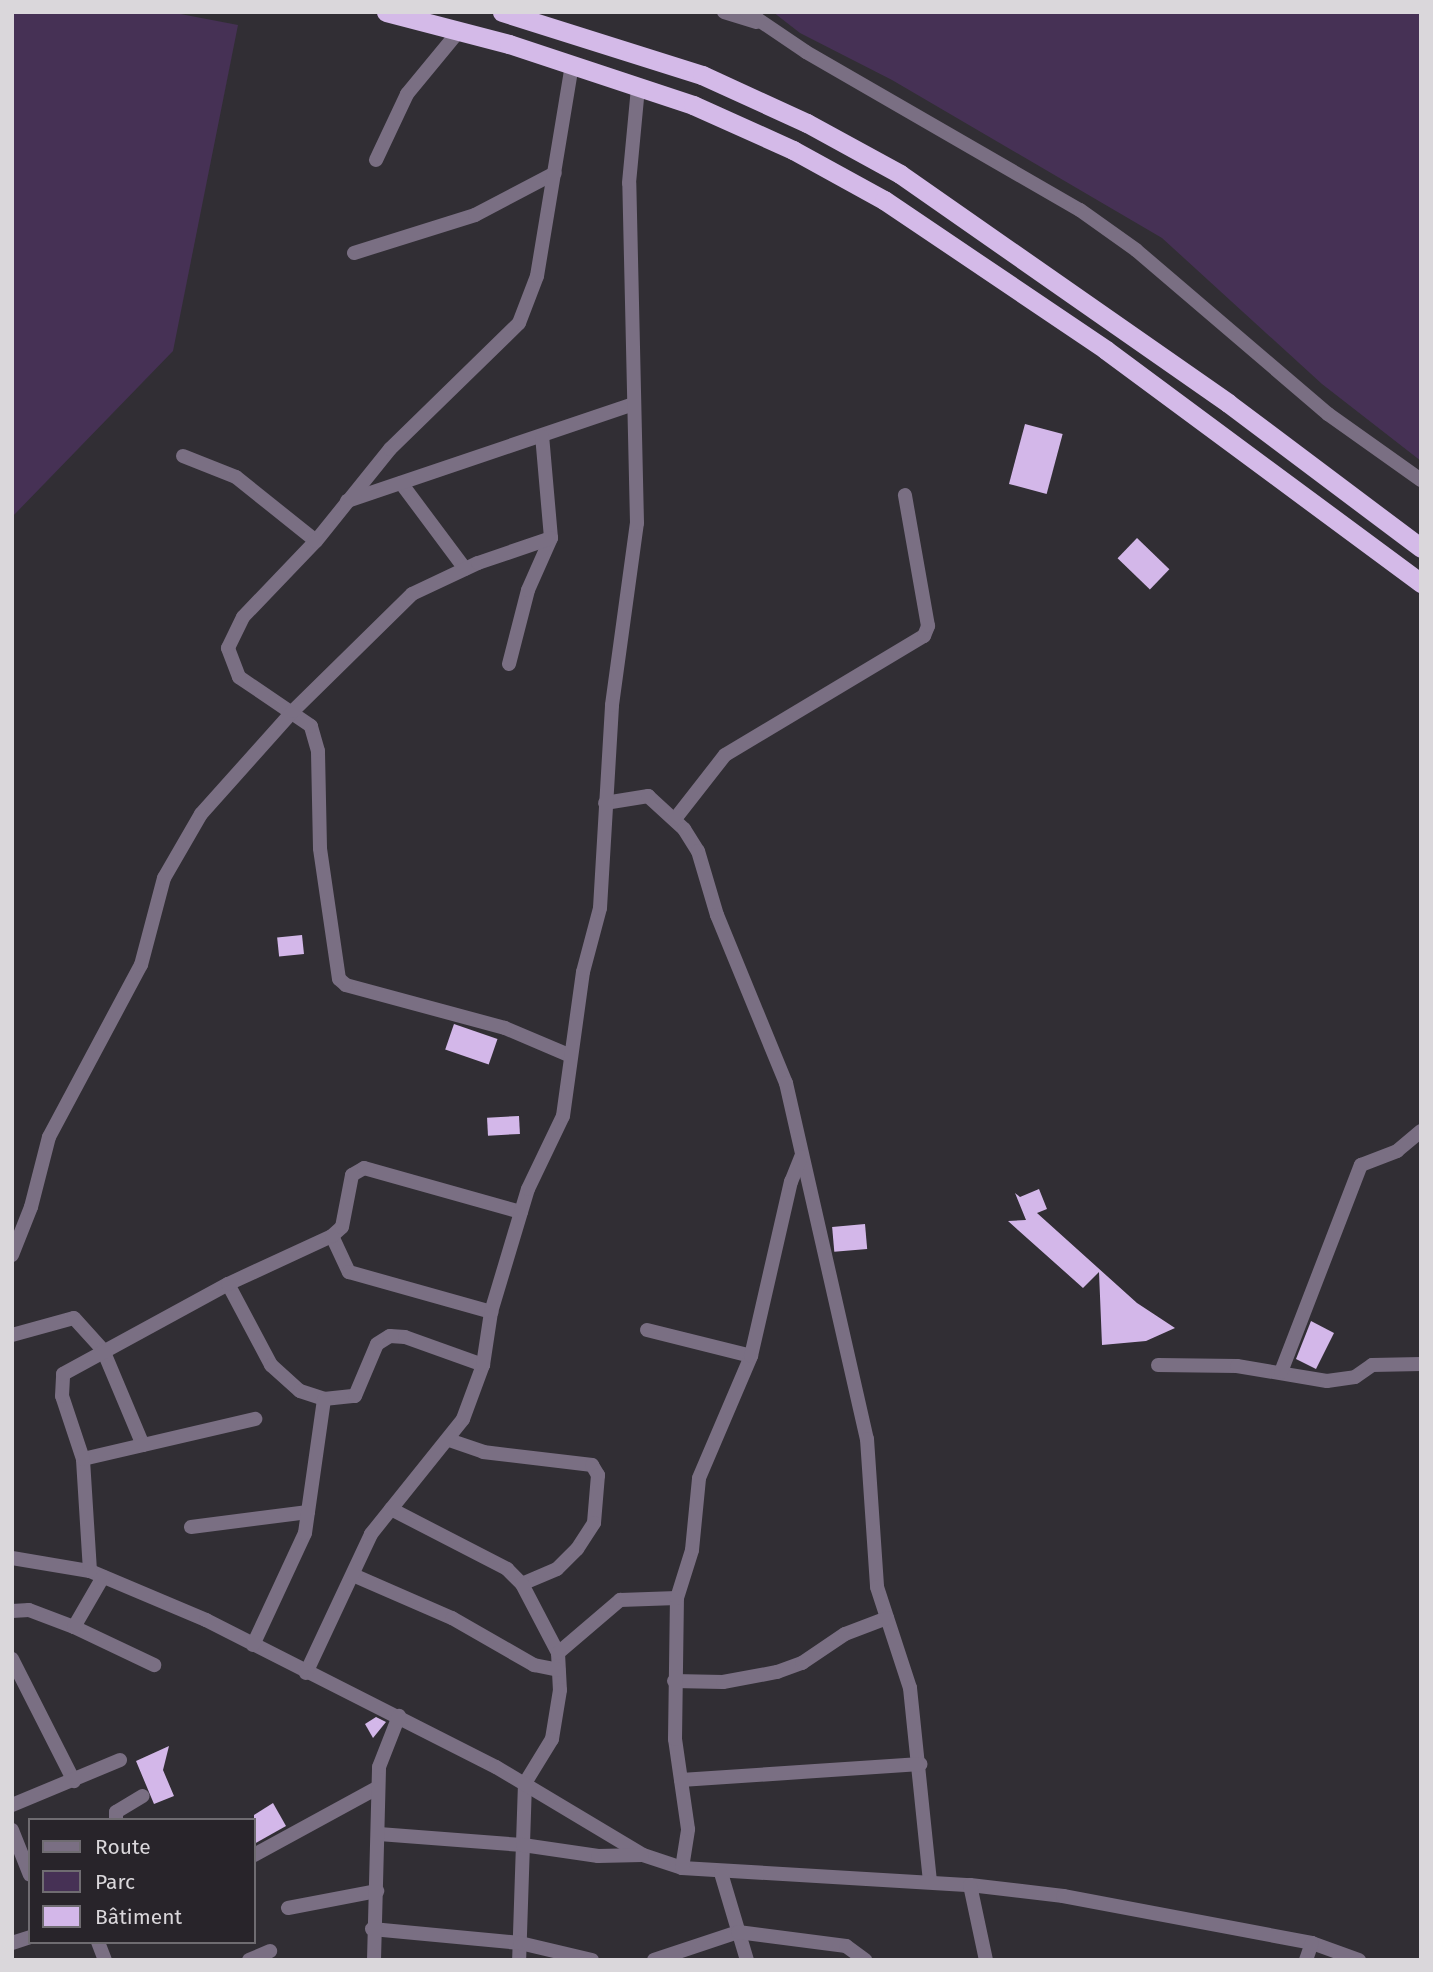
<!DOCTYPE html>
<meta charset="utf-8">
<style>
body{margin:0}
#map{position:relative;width:1433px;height:1972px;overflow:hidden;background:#312e34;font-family:"Fira Sans",sans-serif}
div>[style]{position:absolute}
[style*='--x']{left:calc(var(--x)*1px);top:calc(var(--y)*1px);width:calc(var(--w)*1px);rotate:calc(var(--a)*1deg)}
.green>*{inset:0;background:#463155}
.building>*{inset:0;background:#d3b7e9;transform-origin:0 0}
.minor>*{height:14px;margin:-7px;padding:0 7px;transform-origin:7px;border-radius:7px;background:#7a6f83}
.trunk>*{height:19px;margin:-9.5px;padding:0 9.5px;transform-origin:9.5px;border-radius:9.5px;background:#d4bae8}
span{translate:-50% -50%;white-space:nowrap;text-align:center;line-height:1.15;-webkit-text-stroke:7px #28242a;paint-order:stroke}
.frame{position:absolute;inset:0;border:14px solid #dad7db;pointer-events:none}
.legend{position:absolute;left:28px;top:1818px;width:228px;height:126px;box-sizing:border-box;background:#28242a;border:2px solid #6f6c71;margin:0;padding:9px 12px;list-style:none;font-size:21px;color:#dad7db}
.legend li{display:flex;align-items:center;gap:14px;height:35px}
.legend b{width:35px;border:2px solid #6f6c71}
</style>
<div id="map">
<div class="green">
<div style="clip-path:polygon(12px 12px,170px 12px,238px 25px,173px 351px,12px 517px)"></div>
<div style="clip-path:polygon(773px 12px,1421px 12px,1421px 461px,1322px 384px,1162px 238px,892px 80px,800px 33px)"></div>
</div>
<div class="building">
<div style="left:1025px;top:424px;width:39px;height:62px;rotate:15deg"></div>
<div style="left:1137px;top:538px;width:45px;height:28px;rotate:44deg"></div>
<div style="left:302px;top:935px;width:19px;height:25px;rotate:84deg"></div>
<div style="left:454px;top:1024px;width:46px;height:27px;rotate:19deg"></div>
<div style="left:519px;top:1116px;width:18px;height:32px;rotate:87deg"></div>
<div style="clip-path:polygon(1039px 1189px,1047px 1209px,1037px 1213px,1137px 1303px,1175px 1328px,1146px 1341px,1102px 1345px,1099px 1272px,1083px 1288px,1008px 1221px,1026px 1220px,1015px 1193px,1020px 1197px)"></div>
<div style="left:865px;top:1224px;width:25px;height:33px;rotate:85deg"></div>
<div style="clip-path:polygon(1311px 1321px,1334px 1333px,1316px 1369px,1296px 1359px)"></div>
<div style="clip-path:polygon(376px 1717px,386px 1722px,373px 1738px,365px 1724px)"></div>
<div style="clip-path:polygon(169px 1746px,163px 1770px,174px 1796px,154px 1804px,136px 1761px)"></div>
<div style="clip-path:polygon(273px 1803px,286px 1826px,254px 1844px,254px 1815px)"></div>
</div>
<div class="minor">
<div style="--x:724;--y:12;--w:34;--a:17"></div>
<div style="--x:747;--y:12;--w:71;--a:34.1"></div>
<div style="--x:806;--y:52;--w:316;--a:30"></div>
<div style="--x:1080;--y:210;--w:69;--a:35.5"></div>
<div style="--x:1136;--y:250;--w:253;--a:40.5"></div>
<div style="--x:1328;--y:414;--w:114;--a:35.4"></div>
<div style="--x:376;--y:160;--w:73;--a:-64.8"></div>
<div style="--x:407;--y:94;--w:82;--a:-50.5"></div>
<div style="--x:354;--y:253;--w:127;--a:-17.4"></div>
<div style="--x:475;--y:215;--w:90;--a:-27.7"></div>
<div style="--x:183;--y:456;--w:57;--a:21.6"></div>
<div style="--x:236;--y:477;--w:102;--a:38.7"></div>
<div style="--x:401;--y:483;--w:107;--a:53.3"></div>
<div style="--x:347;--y:501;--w:303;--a:-18.7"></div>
<div style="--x:509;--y:664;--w:76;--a:-75.6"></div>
<div style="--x:528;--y:590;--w:57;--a:-66.1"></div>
<div style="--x:551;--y:538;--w:102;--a:-95"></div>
<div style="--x:605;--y:803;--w:44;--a:-9.2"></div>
<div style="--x:648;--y:796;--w:49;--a:42.5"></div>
<div style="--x:684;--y:829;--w:26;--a:58"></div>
<div style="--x:698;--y:851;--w:67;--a:73.5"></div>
<div style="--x:717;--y:915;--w:182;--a:67.7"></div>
<div style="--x:786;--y:1083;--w:365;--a:77.2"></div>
<div style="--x:867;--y:1439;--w:148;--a:86.1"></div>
<div style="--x:877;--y:1587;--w:106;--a:71.9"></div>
<div style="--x:910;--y:1688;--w:195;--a:84.1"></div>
<div style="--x:675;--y:819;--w:81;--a:-52"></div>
<div style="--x:725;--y:755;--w:232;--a:-30.9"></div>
<div style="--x:924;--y:636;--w:11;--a:-68"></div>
<div style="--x:928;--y:626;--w:133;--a:-100"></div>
<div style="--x:571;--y:1056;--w:72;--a:-157"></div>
<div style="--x:505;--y:1028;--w:165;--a:-164.9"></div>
<div style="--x:346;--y:985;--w:9;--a:-139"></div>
<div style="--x:339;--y:979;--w:132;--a:-98.3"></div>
<div style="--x:320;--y:848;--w:97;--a:-91.2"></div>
<div style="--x:318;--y:751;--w:26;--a:-106"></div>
<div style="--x:311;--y:726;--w:87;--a:-145.8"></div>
<div style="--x:239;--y:677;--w:31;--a:-111"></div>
<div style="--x:228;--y:648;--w:34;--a:-64"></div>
<div style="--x:243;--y:617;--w:105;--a:-46.2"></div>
<div style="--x:316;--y:541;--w:118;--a:-51.2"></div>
<div style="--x:390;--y:449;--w:180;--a:-44.3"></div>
<div style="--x:519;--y:323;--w:50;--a:-69"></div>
<div style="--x:537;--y:276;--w:215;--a:-80.6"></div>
<div style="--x:332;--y:1236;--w:40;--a:65"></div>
<div style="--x:349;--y:1272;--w:148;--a:15.7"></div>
<div style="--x:12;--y:1255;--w:52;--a:-68.4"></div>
<div style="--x:31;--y:1207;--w:72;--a:-75.6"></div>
<div style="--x:49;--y:1137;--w:195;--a:-61.9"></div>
<div style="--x:141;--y:965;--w:90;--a:-75.2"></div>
<div style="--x:164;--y:878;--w:74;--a:-60"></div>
<div style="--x:201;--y:814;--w:138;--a:-48.2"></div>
<div style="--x:293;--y:711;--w:167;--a:-44.5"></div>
<div style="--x:412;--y:594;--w:73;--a:-25.2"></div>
<div style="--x:478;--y:563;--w:77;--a:-18.9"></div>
<div style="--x:228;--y:1284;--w:92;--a:62"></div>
<div style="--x:271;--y:1365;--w:39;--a:42"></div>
<div style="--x:300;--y:1391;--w:25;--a:18"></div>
<div style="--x:324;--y:1399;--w:31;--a:-6"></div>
<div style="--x:355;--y:1396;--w:56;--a:-67.1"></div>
<div style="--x:377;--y:1344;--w:15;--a:-32"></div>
<div style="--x:390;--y:1336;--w:15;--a:4"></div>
<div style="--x:405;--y:1337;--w:83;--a:19.7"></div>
<div style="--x:647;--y:1330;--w:107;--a:14"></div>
<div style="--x:12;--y:1335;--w:64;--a:-15.3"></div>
<div style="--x:74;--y:1318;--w:43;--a:47.8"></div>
<div style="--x:103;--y:1350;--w:103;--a:67.2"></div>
<div style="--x:1158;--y:1365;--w:79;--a:0.7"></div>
<div style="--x:1237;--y:1366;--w:91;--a:9.5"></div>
<div style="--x:1327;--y:1381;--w:28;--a:-8"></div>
<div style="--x:1355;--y:1377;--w:21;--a:-35"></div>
<div style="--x:1372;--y:1365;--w:49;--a:-1.2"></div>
<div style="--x:1281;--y:1372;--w:222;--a:-68.9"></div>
<div style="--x:1361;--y:1165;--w:39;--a:-21"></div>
<div style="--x:1397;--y:1151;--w:31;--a:-40"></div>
<div style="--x:449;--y:1440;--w:36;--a:19"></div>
<div style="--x:483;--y:1452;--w:110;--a:6.8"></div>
<div style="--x:592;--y:1465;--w:12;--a:59"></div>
<div style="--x:598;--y:1475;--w:48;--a:94.8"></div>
<div style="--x:594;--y:1523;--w:31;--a:123"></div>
<div style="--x:577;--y:1549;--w:28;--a:135"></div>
<div style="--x:557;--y:1569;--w:38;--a:157"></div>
<div style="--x:83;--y:1459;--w:177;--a:-13.1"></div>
<div style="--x:391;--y:1509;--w:131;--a:27.3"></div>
<div style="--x:507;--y:1569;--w:21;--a:45"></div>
<div style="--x:522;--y:1584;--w:78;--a:62.4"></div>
<div style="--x:558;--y:1653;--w:37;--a:87"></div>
<div style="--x:560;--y:1690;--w:50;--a:99.3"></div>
<div style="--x:552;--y:1739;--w:52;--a:121.5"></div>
<div style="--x:525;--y:1783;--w:177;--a:91.9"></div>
<div style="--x:191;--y:1527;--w:118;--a:-7.3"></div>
<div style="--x:12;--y:1558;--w:79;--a:9.5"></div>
<div style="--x:90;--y:1571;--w:126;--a:22.9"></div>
<div style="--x:206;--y:1620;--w:325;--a:26.9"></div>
<div style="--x:496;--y:1767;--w:171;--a:30.9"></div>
<div style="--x:643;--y:1855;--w:41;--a:18.4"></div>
<div style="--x:682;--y:1868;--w:289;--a:3.4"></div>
<div style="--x:970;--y:1885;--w:94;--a:6.7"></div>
<div style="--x:1063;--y:1896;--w:253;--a:10.7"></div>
<div style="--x:1312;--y:1943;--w:50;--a:19.9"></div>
<div style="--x:90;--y:1571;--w:112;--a:-93.6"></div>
<div style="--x:83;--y:1459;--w:66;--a:-108.4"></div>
<div style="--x:62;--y:1396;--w:22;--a:-87"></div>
<div style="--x:63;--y:1374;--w:188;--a:-28.6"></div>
<div style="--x:228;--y:1284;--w:115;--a:-24.8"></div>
<div style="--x:332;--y:1236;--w:13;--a:-42"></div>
<div style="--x:342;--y:1227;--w:53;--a:-79.1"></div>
<div style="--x:352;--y:1175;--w:14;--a:-30"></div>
<div style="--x:364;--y:1168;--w:163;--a:15.7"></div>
<div style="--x:353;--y:1575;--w:108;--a:23.5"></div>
<div style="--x:452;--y:1618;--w:95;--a:29.8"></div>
<div style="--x:534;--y:1665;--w:25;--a:11"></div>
<div style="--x:12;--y:1611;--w:17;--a:-3"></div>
<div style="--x:29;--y:1610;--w:48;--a:20.7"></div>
<div style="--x:74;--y:1627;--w:89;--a:25.4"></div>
<div style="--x:74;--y:1627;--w:58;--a:-59.9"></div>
<div style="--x:253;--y:1645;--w:123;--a:-65.1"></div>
<div style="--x:305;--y:1533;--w:135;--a:-81.9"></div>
<div style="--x:558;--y:1653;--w:82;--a:-40.5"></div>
<div style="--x:620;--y:1600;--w:57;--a:-2"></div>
<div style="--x:12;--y:1659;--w:137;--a:63.1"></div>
<div style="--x:306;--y:1673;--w:153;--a:-64.9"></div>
<div style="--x:371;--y:1534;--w:147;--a:-51.3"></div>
<div style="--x:463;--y:1419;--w:58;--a:-69.7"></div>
<div style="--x:483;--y:1365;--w:54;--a:-81.4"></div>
<div style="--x:491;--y:1312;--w:128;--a:-73.3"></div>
<div style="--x:528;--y:1189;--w:81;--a:-64.4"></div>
<div style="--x:563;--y:1116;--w:145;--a:-82.1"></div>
<div style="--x:583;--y:972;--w:66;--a:-75.1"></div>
<div style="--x:600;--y:908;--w:203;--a:-86.6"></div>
<div style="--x:612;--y:705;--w:184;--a:-82.2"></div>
<div style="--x:637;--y:523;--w:340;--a:-91.3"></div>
<div style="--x:629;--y:183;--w:96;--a:-84.6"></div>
<div style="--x:674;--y:1681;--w:49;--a:1.2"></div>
<div style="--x:723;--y:1682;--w:55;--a:-10.5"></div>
<div style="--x:777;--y:1672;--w:27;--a:-20"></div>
<div style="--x:802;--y:1663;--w:52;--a:-34"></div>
<div style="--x:845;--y:1634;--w:45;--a:-20.9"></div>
<div style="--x:681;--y:1780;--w:240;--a:-3.8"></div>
<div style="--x:12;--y:1805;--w:117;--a:-22.6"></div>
<div style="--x:116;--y:1820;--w:8;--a:-90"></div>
<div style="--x:116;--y:1812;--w:31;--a:-31"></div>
<div style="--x:12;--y:1830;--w:48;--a:68.2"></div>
<div style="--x:379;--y:1834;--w:144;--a:4.4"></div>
<div style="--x:523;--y:1845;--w:76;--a:8.3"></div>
<div style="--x:598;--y:1856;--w:44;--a:-1.3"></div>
<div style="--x:254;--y:1855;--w:140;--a:-28.6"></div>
<div style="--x:682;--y:1868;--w:39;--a:-81"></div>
<div style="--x:688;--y:1829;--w:91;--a:-98.2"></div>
<div style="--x:675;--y:1739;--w:141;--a:-89.2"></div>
<div style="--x:677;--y:1598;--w:50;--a:-72.6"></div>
<div style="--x:692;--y:1550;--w:72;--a:-84.4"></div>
<div style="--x:699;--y:1478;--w:133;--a:-66.9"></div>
<div style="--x:751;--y:1356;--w:179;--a:-77.1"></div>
<div style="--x:791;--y:1182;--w:27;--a:-68"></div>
<div style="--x:721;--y:1873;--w:91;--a:73.4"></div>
<div style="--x:970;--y:1885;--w:77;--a:78"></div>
<div style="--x:288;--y:1908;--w:91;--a:-10.8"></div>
<div style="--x:372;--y:1929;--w:149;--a:5.4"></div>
<div style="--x:520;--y:1943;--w:74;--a:13.3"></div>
<div style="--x:98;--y:1942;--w:19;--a:69"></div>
<div style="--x:12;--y:1943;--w:19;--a:-18"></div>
<div style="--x:249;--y:1960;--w:23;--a:-23"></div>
<div style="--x:374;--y:1960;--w:193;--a:-88.5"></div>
<div style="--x:379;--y:1767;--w:55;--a:-68.6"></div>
<div style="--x:654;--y:1960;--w:89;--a:-18.4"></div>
<div style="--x:738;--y:1932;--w:109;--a:7.4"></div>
<div style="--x:846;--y:1946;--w:24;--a:36"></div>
<div style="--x:1306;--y:1960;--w:18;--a:-71"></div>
</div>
<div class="trunk">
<div style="--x:386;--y:12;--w:127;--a:14.6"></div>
<div style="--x:509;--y:44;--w:194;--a:18.3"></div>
<div style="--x:693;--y:105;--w:110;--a:24.2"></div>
<div style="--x:793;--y:150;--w:104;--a:28.8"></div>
<div style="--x:884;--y:200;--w:268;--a:34"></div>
<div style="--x:1106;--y:350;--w:392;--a:36.5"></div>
<div style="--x:502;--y:12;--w:210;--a:17.5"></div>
<div style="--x:702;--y:75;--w:115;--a:24.6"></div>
<div style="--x:807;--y:123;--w:106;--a:28.7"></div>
<div style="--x:900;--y:174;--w:400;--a:34.9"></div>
<div style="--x:1228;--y:403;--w:241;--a:36.9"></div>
</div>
<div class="frame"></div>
<ul class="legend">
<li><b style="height:9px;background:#7a6f83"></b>Route</li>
<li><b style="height:19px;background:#463155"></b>Parc</li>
<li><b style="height:19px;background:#d3b7e9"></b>Bâtiment</li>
</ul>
</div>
